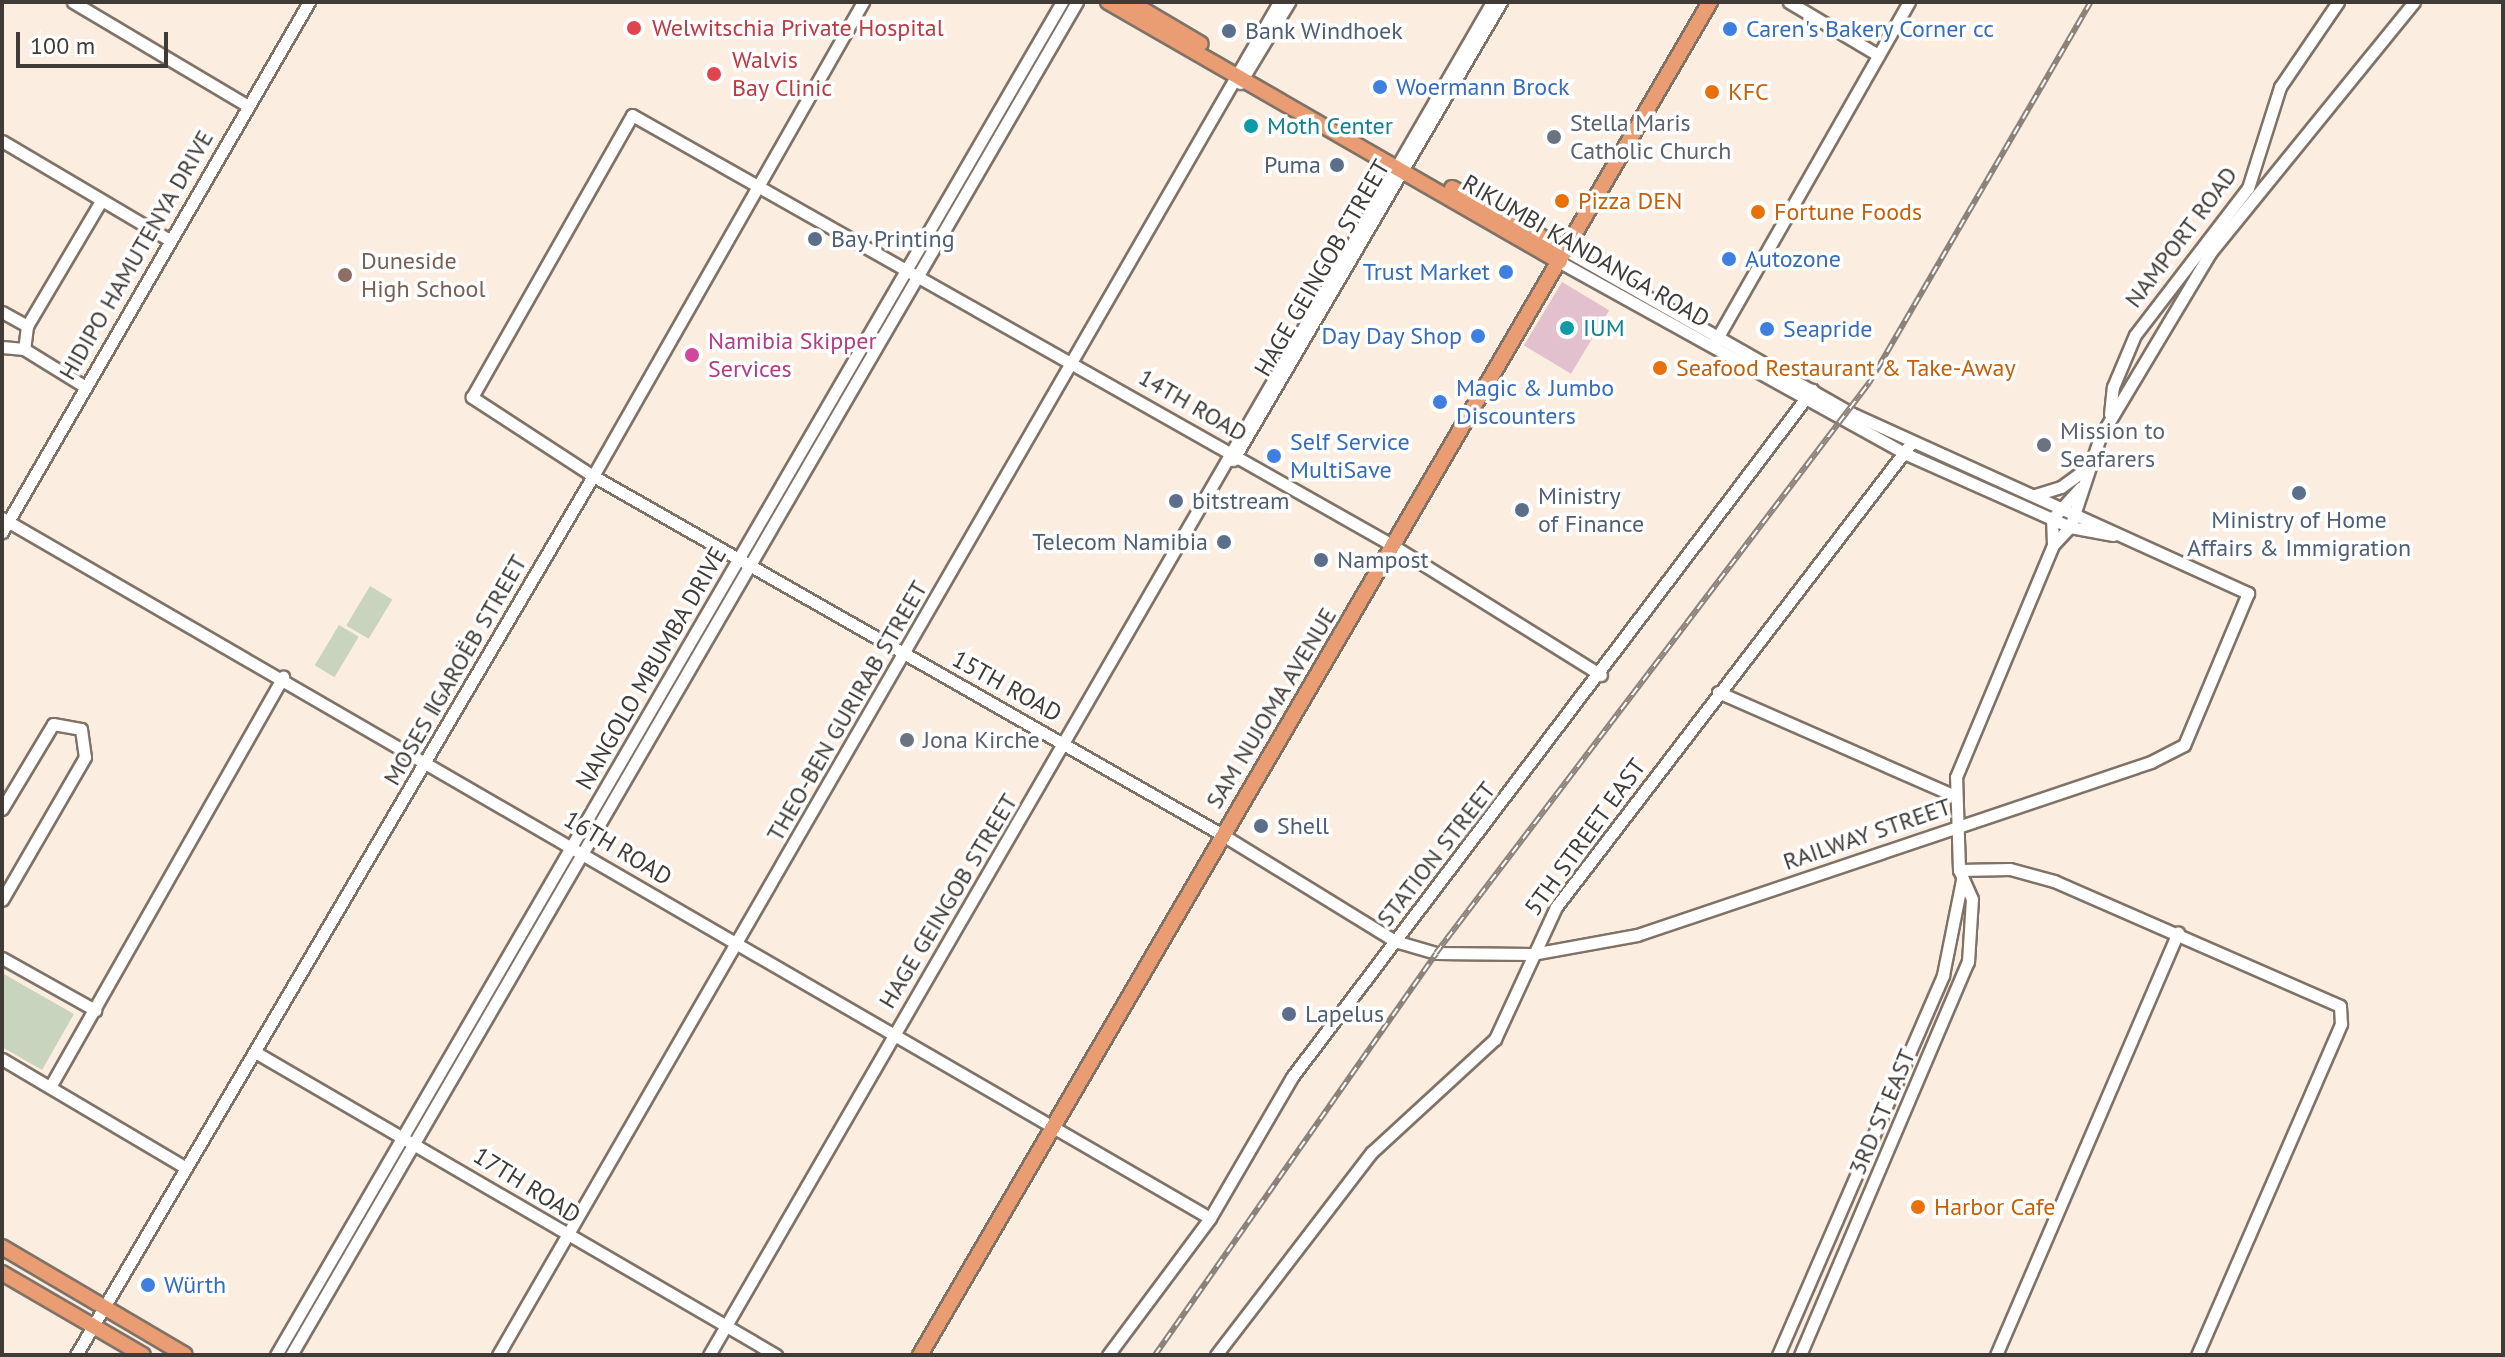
<!DOCTYPE html>
<meta charset="utf-8">
<style>
body{margin:0}
#map{position:relative;width:2505px;height:1357px;overflow:hidden;background:#fbede0;font-family:"PT Sans",sans-serif}
div>[style]{position:absolute}
[style*='--x']{left:calc(var(--x)*1px);top:calc(var(--y)*1px);width:calc(var(--w)*1px);rotate:calc(var(--a)*1deg)}
.green>*{inset:0;background:#c8d4be;transform-origin:0 0}
.building>*{inset:0;background:#e3c0cd;transform-origin:0 0}
.roads{filter:drop-shadow(2px 0 #7f7367) drop-shadow(-2px 0 #7f7367) drop-shadow(0 2px #7f7367) drop-shadow(0 -2px #7f7367)}
.minor>*{height:11px;margin:-5.5px;padding:0 5.5px;transform-origin:5.5px;border-radius:5.5px;background:#fff}
.major>*{height:14px;margin:-7px;padding:0 7px;transform-origin:7px;border-radius:7px;background:#ea9d73}
.rail>*{height:6px;margin-top:-3px;transform-origin:0;background:repeating-linear-gradient(90deg,#fff 0 9px,#8b827a 0 18px);box-sizing:border-box;border-block:2px solid #8b827a}
.dots>*{width:22px;height:22px;translate:-50% -50%;box-sizing:border-box;border:4px solid #fff;border-radius:50%}
span{translate:-50% -50%;white-space:nowrap;text-align:center;line-height:1.15;-webkit-text-stroke:7px #fff;paint-order:stroke}
.health-label{font-size:24px;color:#be3a42}
.left{translate:0 -50%;text-align:left}
.shop-label{font-size:24px;color:#366cbe}
.right{translate:-100% -50%;text-align:right}
.service-label{font-size:24px;color:#4e5e75}
.food-label{font-size:24px;color:#c56008}
.worship-label{font-size:24px;color:#5b616d}
.culture-label{font-size:24px;color:#0d838f}
.street-label{font-size:24px;color:#403b36}
.education-label{font-size:24px;color:#785e54}
.hotel-label{font-size:24px;color:#b23c85}
.frame{position:absolute;inset:0;border:4px solid #403b36;pointer-events:none}
.scale{position:absolute;left:16px;top:32px;width:152px;height:36px;box-sizing:border-box;border:4px solid #403b36;border-top:0;padding-left:10px;font-size:24px;line-height:28px;white-space:nowrap;color:#403b36;-webkit-text-stroke:6px #fff;paint-order:stroke}
</style>
<div id="map">
<div class="green">
<div style="left:370px;top:586px;width:26px;height:46px;rotate:31deg"></div>
<div style="left:339px;top:625px;width:23px;height:47px;rotate:31deg"></div>
<div style="clip-path:polygon(2px 973px,74px 1014px,42px 1070px,2px 1047px)"></div>
</div>
<div class="building">
<div style="left:1562px;top:282px;width:55px;height:74px;rotate:31deg"></div>
</div>
<div class="roads">
<div class="minor">
<div style="--x:73;--y:2;--w:204;--a:30.7"></div>
<div style="--x:1789;--y:2;--w:104;--a:30.8"></div>
<div style="--x:1240;--y:83;--w:95;--a:-58.8"></div>
<div style="--x:2;--y:141;--w:193;--a:30.6"></div>
<div style="--x:1567;--y:251;--w:329;--a:29.7"></div>
<div style="--x:1853;--y:414;--w:434;--a:24.4"></div>
<div style="--x:2248;--y:593;--w:165;--a:112.8"></div>
<div style="--x:2184;--y:745;--w:37;--a:153"></div>
<div style="--x:2151;--y:762;--w:542;--a:161.4"></div>
<div style="--x:1637;--y:935;--w:107;--a:169.7"></div>
<div style="--x:1532;--y:954;--w:96;--a:-179.4"></div>
<div style="--x:1436;--y:953;--w:43;--a:-163.7"></div>
<div style="--x:1395;--y:941;--w:204;--a:-148.4"></div>
<div style="--x:1221;--y:834;--w:723;--a:-150.31"></div>
<div style="--x:593;--y:476;--w:145;--a:-146.9"></div>
<div style="--x:472;--y:397;--w:324;--a:-60.4"></div>
<div style="--x:632;--y:115;--w:873;--a:29.5"></div>
<div style="--x:1392;--y:545;--w:246;--a:31.9"></div>
<div style="--x:1560;--y:262;--w:393;--a:29"></div>
<div style="--x:1904;--y:453;--w:182;--a:24"></div>
<div style="--x:2070;--y:527;--w:44;--a:10.5"></div>
<div style="--x:2;--y:312;--w:29;--a:29"></div>
<div style="--x:27;--y:326;--w:23;--a:97"></div>
<div style="--x:27;--y:326;--w:145;--a:-59.4"></div>
<div style="--x:1715;--y:342;--w:391;--a:-60.3"></div>
<div style="--x:2;--y:347;--w:22;--a:5"></div>
<div style="--x:24;--y:349;--w:70;--a:31.7"></div>
<div style="--x:2110;--y:414;--w:27;--a:-84"></div>
<div style="--x:2113;--y:387;--w:56;--a:-67.1"></div>
<div style="--x:2135;--y:335;--w:185;--a:-52.5"></div>
<div style="--x:2248;--y:188;--w:106;--a:-72.4"></div>
<div style="--x:2280;--y:87;--w:103;--a:-55.7"></div>
<div style="--x:1233;--y:460;--w:531;--a:-59.67"></div>
<div style="--x:2035;--y:495;--w:27;--a:-17"></div>
<div style="--x:2061;--y:487;--w:31;--a:-36"></div>
<div style="--x:2;--y:518;--w:1396;--a:30.09"></div>
<div style="--x:2;--y:532;--w:612;--a:-59.92"></div>
<div style="--x:2053;--y:545;--w:26;--a:-92"></div>
<div style="--x:2052;--y:519;--w:42;--a:-47.9"></div>
<div style="--x:1718;--y:692;--w:257;--a:23.7"></div>
<div style="--x:2;--y:809;--w:99;--a:-59"></div>
<div style="--x:53;--y:724;--w:28;--a:10"></div>
<div style="--x:81;--y:729;--w:28;--a:82"></div>
<div style="--x:85;--y:757;--w:165;--a:120.1"></div>
<div style="--x:1959;--y:870;--w:51;--a:-1.1"></div>
<div style="--x:2010;--y:869;--w:46;--a:15.3"></div>
<div style="--x:2054;--y:881;--w:312;--a:23.6"></div>
<div style="--x:2340;--y:1006;--w:18;--a:87"></div>
<div style="--x:2341;--y:1024;--w:361;--a:113.5"></div>
<div style="--x:2;--y:958;--w:107;--a:29.2"></div>
<div style="--x:255;--y:1052;--w:603;--a:30.18"></div>
<div style="--x:2;--y:1059;--w:214;--a:30.6"></div>
<div style="--x:50;--y:1087;--w:472;--a:-60.4"></div>
<div style="--x:76;--y:1355;--w:1020;--a:-59.54"></div>
<div style="--x:593;--y:476;--w:546;--a:-60.33"></div>
<div style="--x:276;--y:1355;--w:1565;--a:-59.85"></div>
<div style="--x:291;--y:1355;--w:1565;--a:-59.85"></div>
<div style="--x:498;--y:1355;--w:1562;--a:-60"></div>
<div style="--x:709;--y:1355;--w:1563;--a:-59.94"></div>
<div style="--x:1108;--y:1355;--w:171;--a:-53.3"></div>
<div style="--x:1210;--y:1218;--w:163;--a:-59.8"></div>
<div style="--x:1292;--y:1077;--w:862;--a:-52.88"></div>
<div style="--x:1216;--y:1355;--w:256;--a:-52.5"></div>
<div style="--x:1372;--y:1152;--w:167;--a:-42.6"></div>
<div style="--x:1495;--y:1039;--w:145;--a:-65.2"></div>
<div style="--x:1556;--y:907;--w:586;--a:-52.56"></div>
<div style="--x:1778;--y:1355;--w:414;--a:-66.5"></div>
<div style="--x:1943;--y:975;--w:97;--a:-78.7"></div>
<div style="--x:1800;--y:1355;--w:427;--a:-66.9"></div>
<div style="--x:1968;--y:962;--w:63;--a:-86.4"></div>
<div style="--x:1972;--y:899;--w:32;--a:-114"></div>
<div style="--x:1959;--y:870;--w:93;--a:-91.8"></div>
<div style="--x:1956;--y:777;--w:251;--a:-67.3"></div>
<div style="--x:2053;--y:545;--w:25;--a:-47"></div>
<div style="--x:2070;--y:527;--w:95;--a:-71.6"></div>
<div style="--x:2100;--y:437;--w:214;--a:-59.1"></div>
<div style="--x:2210;--y:253;--w:323;--a:-50.9"></div>
<div style="--x:1996;--y:1355;--w:460;--a:-66.7"></div>
</div>
<div class="major">
<div style="--x:1108;--y:2;--w:521;--a:29.91"></div>
<div style="--x:1130;--y:2;--w:82;--a:30.6"></div>
<div style="--x:1452;--y:188;--w:131;--a:28.7"></div>
<div style="--x:2;--y:1247;--w:212;--a:30.5"></div>
<div style="--x:2;--y:1273;--w:163;--a:30.2"></div>
<div style="--x:920;--y:1355;--w:1567;--a:-59.72"></div>
</div>
</div>
<div class="rail">
<div style="--x:1155;--y:1355;--w:490;--a:-55"></div>
<div style="--x:1436;--y:953;--w:716;--a:-52.78"></div>
<div style="--x:1869;--y:383;--w:441;--a:-59.8"></div>
</div>
<div class="dots">
<div style="left:634px;top:28px;background:#e0444e"></div>
<div style="left:1730px;top:29px;background:#3f7fe0"></div>
<div style="left:1229px;top:31px;background:#5c6f8a"></div>
<div style="left:714px;top:74px;background:#e0444e"></div>
<div style="left:1380px;top:87px;background:#3f7fe0"></div>
<div style="left:1712px;top:92px;background:#e8710a"></div>
<div style="left:1251px;top:126px;background:#0f9aa8"></div>
<div style="left:1554px;top:137px;background:#6b7280"></div>
<div style="left:1337px;top:165px;background:#5c6f8a"></div>
<div style="left:1562px;top:201px;background:#e8710a"></div>
<div style="left:1758px;top:212px;background:#e8710a"></div>
<div style="left:815px;top:239px;background:#5c6f8a"></div>
<div style="left:1729px;top:259px;background:#3f7fe0"></div>
<div style="left:1506px;top:272px;background:#3f7fe0"></div>
<div style="left:345px;top:275px;background:#8d6e63"></div>
<div style="left:1567px;top:328px;background:#0f9aa8"></div>
<div style="left:1767px;top:329px;background:#3f7fe0"></div>
<div style="left:1478px;top:336px;background:#3f7fe0"></div>
<div style="left:692px;top:355px;background:#d1479c"></div>
<div style="left:1660px;top:368px;background:#e8710a"></div>
<div style="left:1440px;top:402px;background:#3f7fe0"></div>
<div style="left:2044px;top:445px;background:#6b7280"></div>
<div style="left:1274px;top:456px;background:#3f7fe0"></div>
<div style="left:2299px;top:493px;background:#5c6f8a"></div>
<div style="left:1176px;top:501px;background:#5c6f8a"></div>
<div style="left:1522px;top:510px;background:#5c6f8a"></div>
<div style="left:1224px;top:542px;background:#5c6f8a"></div>
<div style="left:1321px;top:560px;background:#5c6f8a"></div>
<div style="left:907px;top:740px;background:#6b7280"></div>
<div style="left:1261px;top:826px;background:#5c6f8a"></div>
<div style="left:1289px;top:1014px;background:#5c6f8a"></div>
<div style="left:1918px;top:1207px;background:#e8710a"></div>
<div style="left:148px;top:1285px;background:#3f7fe0"></div>
</div>
<div class="health-label">
<span class="left" style="left:652px;top:28px">Welwitschia Private Hospital</span>
<span class="left" style="left:732px;top:74px">Walvis<br>Bay Clinic</span>
</div>
<div class="shop-label">
<span class="left" style="left:1746px;top:29px">Caren's Bakery Corner cc</span>
<span class="left" style="left:1396px;top:87px">Woermann Brock</span>
<span class="left" style="left:1745px;top:259px">Autozone</span>
<span class="right" style="left:1490px;top:272px">Trust Market</span>
<span class="left" style="left:1783px;top:329px">Seapride</span>
<span class="right" style="left:1462px;top:336px">Day Day Shop</span>
<span class="left" style="left:1456px;top:402px">Magic &amp; Jumbo<br>Discounters</span>
<span class="left" style="left:1290px;top:456px">Self Service<br>MultiSave</span>
<span class="left" style="left:164px;top:1285px">Würth</span>
</div>
<div class="service-label">
<span class="left" style="left:1245px;top:31px">Bank Windhoek</span>
<span class="right" style="left:1321px;top:165px">Puma</span>
<span class="left" style="left:831px;top:239px">Bay Printing</span>
<span class="left" style="left:1538px;top:510px">Ministry<br>of Finance</span>
<span class="left" style="left:1192px;top:501px">bitstream</span>
<span style="left:2299px;top:534px">Ministry of Home<br>Affairs &amp; Immigration</span>
<span class="right" style="left:1208px;top:542px">Telecom Namibia</span>
<span class="left" style="left:1337px;top:560px">Nampost</span>
<span class="left" style="left:1277px;top:826px">Shell</span>
<span class="left" style="left:1305px;top:1014px">Lapelus</span>
</div>
<div class="food-label">
<span class="left" style="left:1728px;top:92px">KFC</span>
<span class="left" style="left:1578px;top:201px">Pizza DEN</span>
<span class="left" style="left:1774px;top:212px">Fortune Foods</span>
<span class="left" style="left:1676px;top:368px">Seafood Restaurant &amp; Take-Away</span>
<span class="left" style="left:1934px;top:1207px">Harbor Cafe</span>
</div>
<div class="worship-label">
<span class="left" style="left:1570px;top:137px">Stella Maris<br>Catholic Church</span>
<span class="left" style="left:2060px;top:445px">Mission to<br>Seafarers</span>
<span class="left" style="left:923px;top:740px">Jona Kirche</span>
</div>
<div class="culture-label">
<span class="left" style="left:1267px;top:126px">Moth Center</span>
<span class="left" style="left:1583px;top:328px">IUM</span>
</div>
<div class="street-label">
<span style="left:2181px;top:237px;rotate:-53deg">NAMPORT ROAD</span>
<span style="left:1586px;top:251px;rotate:30deg">RIKUMBI KANDANGA ROAD</span>
<span style="left:136px;top:255px;rotate:-60deg">HIDIPO HAMUTENYA DRIVE</span>
<span style="left:1322px;top:268px;rotate:-60deg">HAGE GEINGOB STREET</span>
<span style="left:1193px;top:405px;rotate:30deg">14TH ROAD</span>
<span style="left:651px;top:668px;rotate:-60deg">NANGOLO MBUMBA DRIVE</span>
<span style="left:455px;top:670px;rotate:-60deg">MOSES ǁGAROËB STREET</span>
<span style="left:1007px;top:686px;rotate:29deg">15TH ROAD</span>
<span style="left:1271px;top:708px;rotate:-59deg">SAM NUJOMA AVENUE</span>
<span style="left:847px;top:711px;rotate:-60deg">THEO-BEN GURIRAB STREET</span>
<span style="left:1867px;top:834px;rotate:-19deg">RAILWAY STREET</span>
<span style="left:1585px;top:837px;rotate:-54deg">5TH STREET EAST</span>
<span style="left:618px;top:848px;rotate:31deg">16TH ROAD</span>
<span style="left:1436px;top:854px;rotate:-52deg">STATION STREET</span>
<span style="left:948px;top:901px;rotate:-59deg">HAGE GEINGOB STREET</span>
<span style="left:1882px;top:1112px;rotate:-67deg">3RD ST EAST</span>
<span style="left:527px;top:1185px;rotate:32deg">17TH ROAD</span>
</div>
<div class="education-label">
<span class="left" style="left:361px;top:275px">Duneside<br>High School</span>
</div>
<div class="hotel-label">
<span class="left" style="left:708px;top:355px">Namibia Skipper<br>Services</span>
</div>
<div class="frame"></div>
<div class="scale">100 m</div>
</div>
